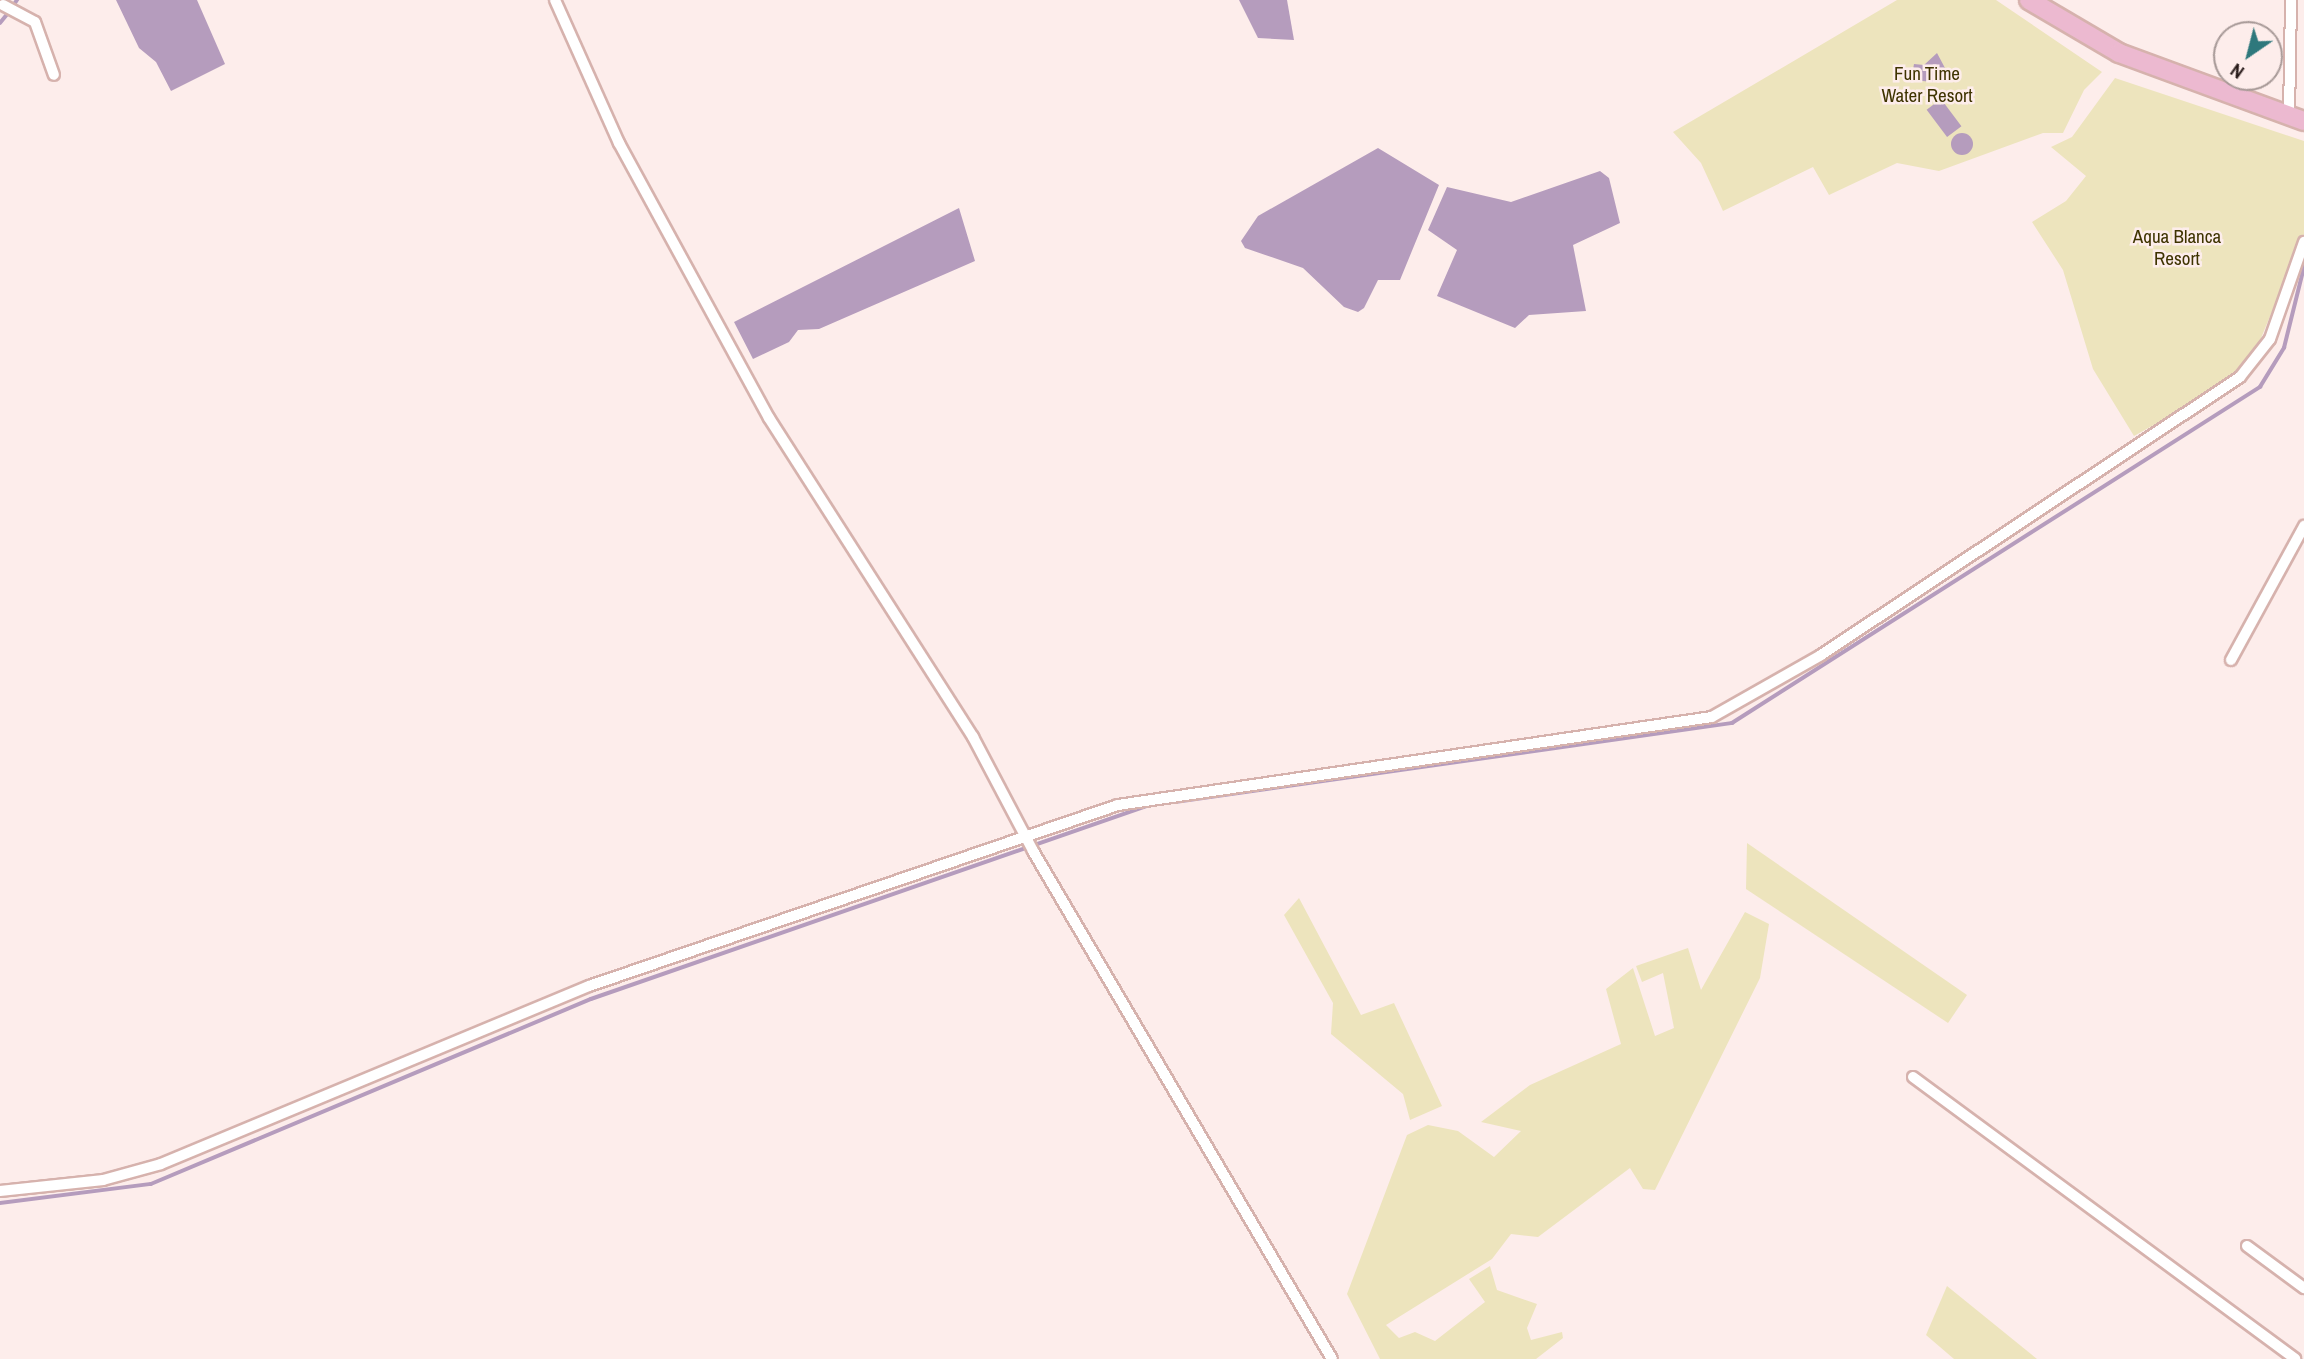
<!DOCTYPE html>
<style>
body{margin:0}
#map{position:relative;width:2304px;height:1359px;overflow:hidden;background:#fdedeb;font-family:"Archivo Narrow",sans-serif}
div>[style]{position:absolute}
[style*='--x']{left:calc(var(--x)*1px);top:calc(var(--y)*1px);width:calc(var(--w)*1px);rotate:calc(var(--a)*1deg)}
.green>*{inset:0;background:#ede4bd}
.water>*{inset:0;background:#b59cbd;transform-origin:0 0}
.round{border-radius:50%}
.stream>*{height:3.5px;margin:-1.75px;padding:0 1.75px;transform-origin:1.75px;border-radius:1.75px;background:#b59cbd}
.roads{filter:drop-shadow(2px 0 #d6b2ad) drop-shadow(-2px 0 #d6b2ad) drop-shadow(0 2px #d6b2ad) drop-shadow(0 -2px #d6b2ad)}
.minor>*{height:10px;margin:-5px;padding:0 5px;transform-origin:5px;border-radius:5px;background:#fff}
.primary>*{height:18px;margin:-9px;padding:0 9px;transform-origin:9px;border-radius:9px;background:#ecb9d0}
span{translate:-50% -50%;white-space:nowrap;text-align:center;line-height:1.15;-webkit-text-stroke:5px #fdedeb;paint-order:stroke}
.park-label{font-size:19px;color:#3e3300}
.north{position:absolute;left:2213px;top:21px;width:70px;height:70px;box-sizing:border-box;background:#fdedeb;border:2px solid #a79997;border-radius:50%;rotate:215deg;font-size:19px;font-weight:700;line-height:28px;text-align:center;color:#271a19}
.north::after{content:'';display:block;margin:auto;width:24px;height:32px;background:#2e787c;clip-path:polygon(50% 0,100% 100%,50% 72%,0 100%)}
</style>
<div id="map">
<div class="green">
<div style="clip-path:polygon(1897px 0,1996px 0,2102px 72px,2084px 90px,2063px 133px,2043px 133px,1939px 171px,1897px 163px,1829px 195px,1813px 167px,1723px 211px,1701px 163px,1673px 132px)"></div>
<div style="clip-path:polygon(2115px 78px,2304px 141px,2304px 234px,2254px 355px,2206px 396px,2134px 436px,2093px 369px,2063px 270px,2032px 222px,2066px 201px,2086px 176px,2051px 147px,2072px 137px)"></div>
<div style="clip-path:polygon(1747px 843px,1967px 995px,1948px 1023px,1746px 889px)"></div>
<div style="clip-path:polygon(1299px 898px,1361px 1015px,1394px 1003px,1442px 1106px,1410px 1120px,1403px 1094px,1331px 1034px,1333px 1003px,1284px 915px)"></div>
<div style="clip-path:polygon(1745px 912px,1769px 924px,1760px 978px,1655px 1190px,1643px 1189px,1630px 1168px,1538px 1237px,1511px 1234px,1492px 1259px,1386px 1325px,1399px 1338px,1415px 1332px,1435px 1341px,1485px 1302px,1469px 1279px,1490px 1266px,1497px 1290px,1537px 1304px,1527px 1328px,1531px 1340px,1562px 1332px,1563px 1338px,1536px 1359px,1380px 1359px,1347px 1294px,1407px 1135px,1428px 1125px,1458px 1131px,1494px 1157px,1521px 1131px,1481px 1122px,1530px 1085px,1621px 1044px,1606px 989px,1633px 968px,1655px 1036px,1674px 1028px,1663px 973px,1642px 982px,1636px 966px,1688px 948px,1701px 990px)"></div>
<div style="clip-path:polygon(1947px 1286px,2037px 1359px,1954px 1359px,1926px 1335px)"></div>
</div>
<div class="water">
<div style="clip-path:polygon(116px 0,197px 0,225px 64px,171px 91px,156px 62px,139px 48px)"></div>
<div style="clip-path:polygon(1239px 0,1287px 0,1294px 40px,1258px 38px)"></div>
<div style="clip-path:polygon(1937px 53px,1945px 68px,1934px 82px,1911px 80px,1914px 64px,1924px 65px)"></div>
<div style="left:1941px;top:99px;width:34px;height:18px;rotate:53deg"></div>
<div class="round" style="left:1951px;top:133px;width:22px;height:22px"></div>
<div style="clip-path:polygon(1378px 148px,1439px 185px,1400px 280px,1378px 280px,1364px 308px,1358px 312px,1344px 307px,1303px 268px,1245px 248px,1241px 241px,1258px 216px)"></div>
<div style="clip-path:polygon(1600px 171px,1609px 178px,1620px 223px,1573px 245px,1586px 311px,1529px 315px,1515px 328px,1437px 296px,1457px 250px,1428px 230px,1447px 187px,1511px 202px)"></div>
<div style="clip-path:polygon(959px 208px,975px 261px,819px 329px,798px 330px,789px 342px,753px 359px,734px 322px)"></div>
</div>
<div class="stream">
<div style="--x:13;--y:6;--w:7;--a:-56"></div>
<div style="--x:0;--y:23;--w:14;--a:-51"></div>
<div style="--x:1175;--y:802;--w:563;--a:-8.07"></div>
<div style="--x:1732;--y:723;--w:626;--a:-32.47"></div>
<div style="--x:2260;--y:387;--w:46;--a:-58.4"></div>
<div style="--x:2284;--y:348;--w:83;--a:-76.1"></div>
<div style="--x:0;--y:1203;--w:152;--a:-7.2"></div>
<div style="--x:151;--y:1184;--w:477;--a:-22.8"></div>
<div style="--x:591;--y:999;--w:592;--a:-19.14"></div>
</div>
<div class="roads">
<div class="minor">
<div style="--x:555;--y:0;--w:157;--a:65.9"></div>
<div style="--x:619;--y:143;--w:313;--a:61.4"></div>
<div style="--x:769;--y:418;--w:379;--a:57.4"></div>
<div style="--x:973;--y:737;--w:129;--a:62.2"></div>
<div style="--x:1033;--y:851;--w:589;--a:59.52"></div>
<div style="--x:3;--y:5;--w:36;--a:28"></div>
<div style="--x:35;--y:22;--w:56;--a:70.3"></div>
<div style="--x:2289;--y:116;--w:116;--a:-89"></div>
<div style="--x:2231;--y:660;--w:153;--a:-61.4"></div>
<div style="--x:1913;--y:1077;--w:475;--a:36.4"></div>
<div style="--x:0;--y:1191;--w:104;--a:-6.1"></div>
<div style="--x:103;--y:1180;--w:60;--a:-15.4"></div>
<div style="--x:161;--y:1164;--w:464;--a:-22.6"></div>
<div style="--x:589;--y:986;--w:559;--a:-18.89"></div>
<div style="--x:1118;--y:805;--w:600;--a:-8.43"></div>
<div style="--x:1712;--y:717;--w:125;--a:-29.6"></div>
<div style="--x:1821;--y:655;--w:503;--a:-33.56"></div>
<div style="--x:2240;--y:377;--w:48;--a:-51.7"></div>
<div style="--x:2270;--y:339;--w:103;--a:-70.7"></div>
<div style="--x:2247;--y:1246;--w:71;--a:36.4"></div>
</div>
<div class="primary">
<div style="--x:2029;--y:0;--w:104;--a:30.5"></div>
<div style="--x:2119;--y:53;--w:197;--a:20.2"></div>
</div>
</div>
<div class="park-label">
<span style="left:1927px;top:85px">Fun Time<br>Water Resort</span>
<span style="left:2177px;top:248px">Aqua Blanca<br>Resort</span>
</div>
<div class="north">N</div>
</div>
